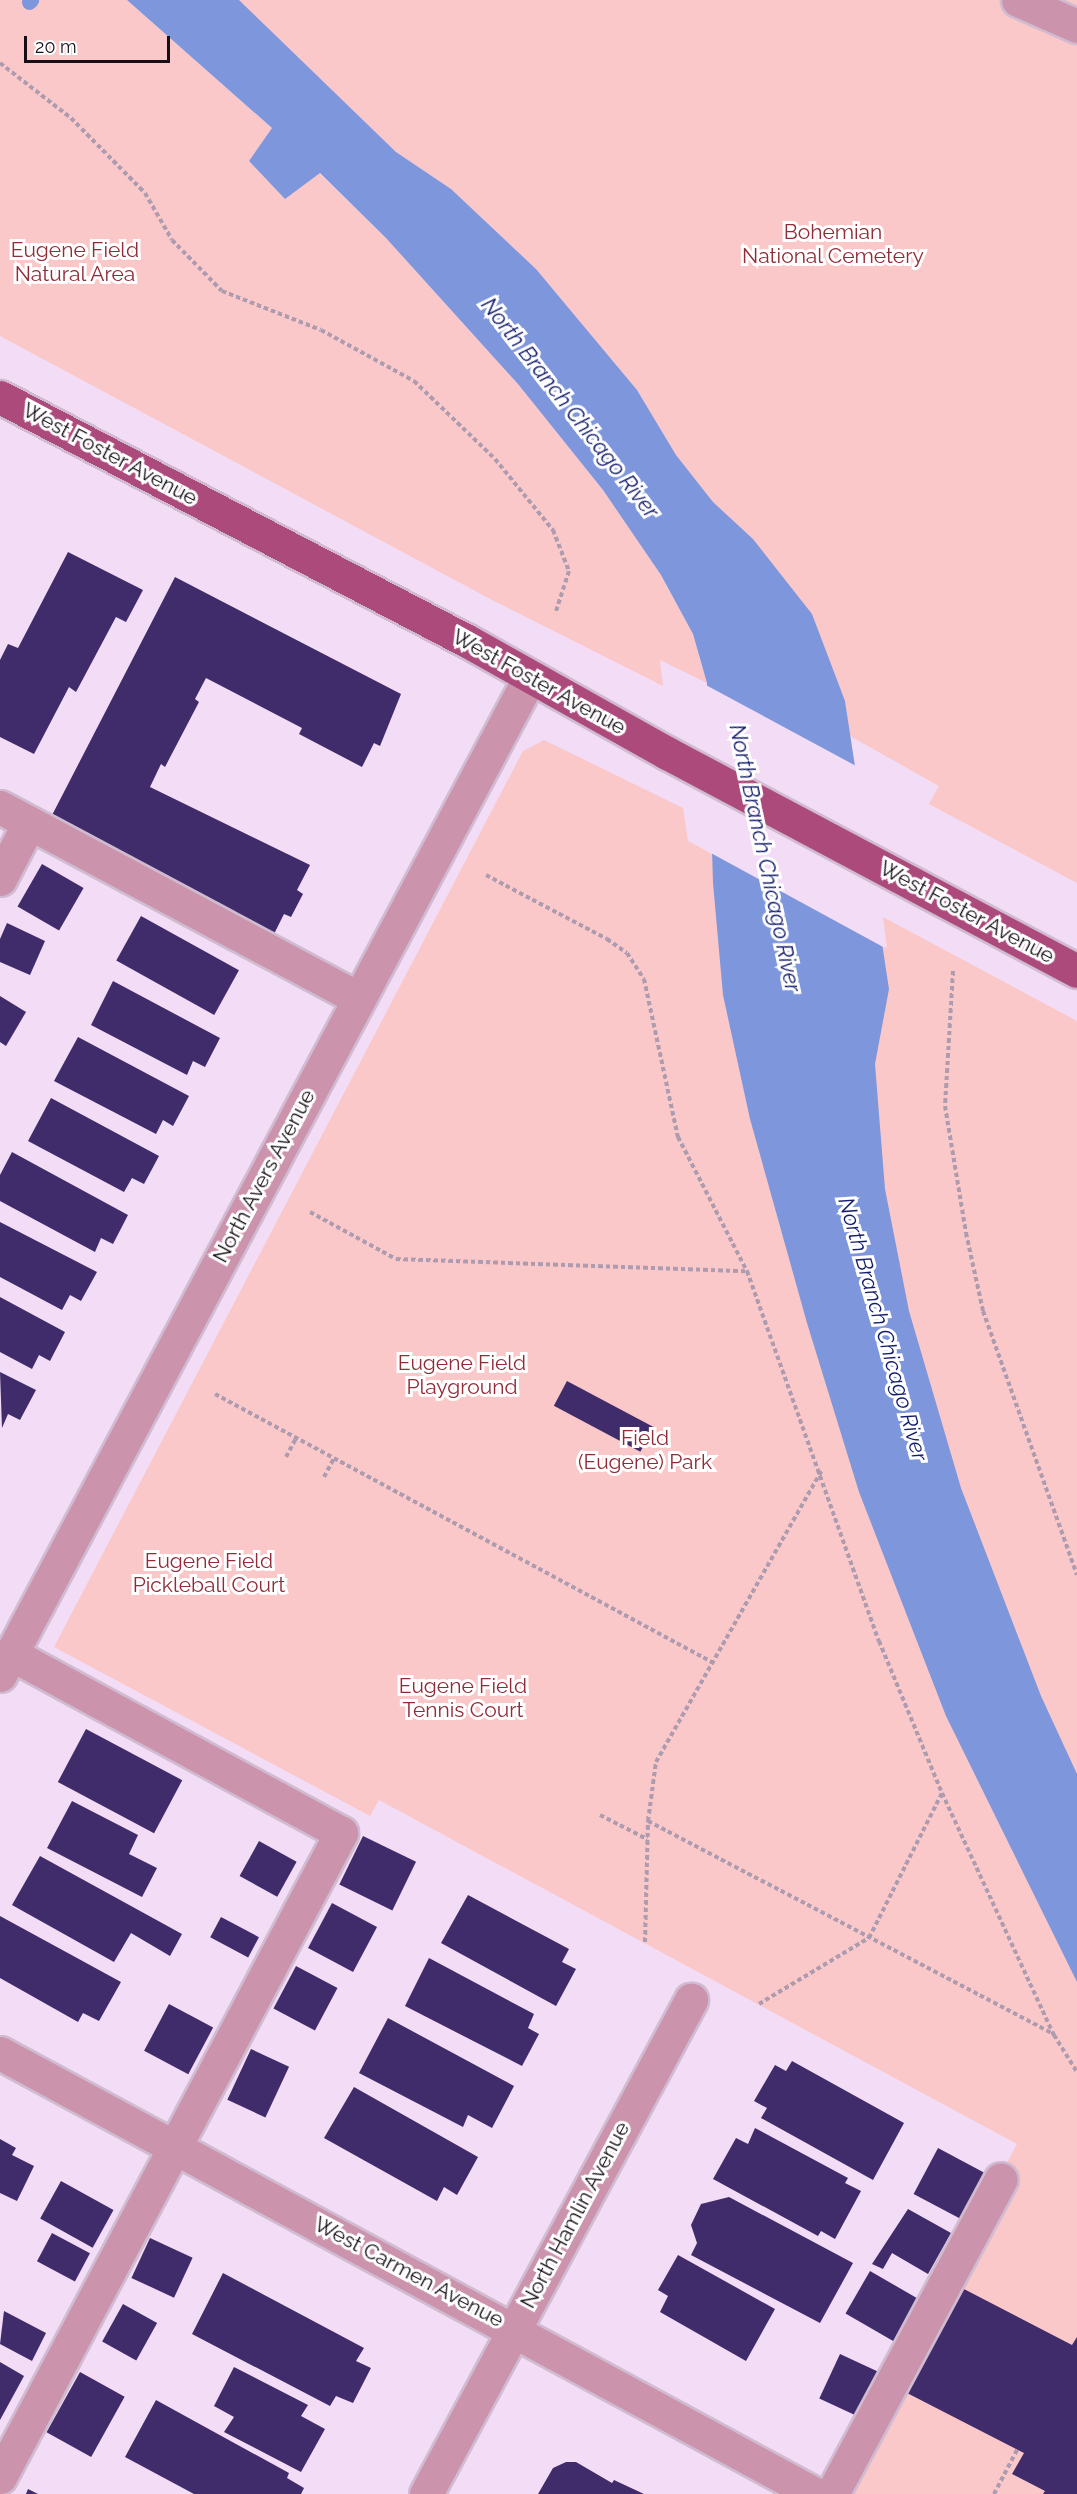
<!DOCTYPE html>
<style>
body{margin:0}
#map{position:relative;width:1077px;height:2494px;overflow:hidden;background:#f3dcf5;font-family:Raleway,sans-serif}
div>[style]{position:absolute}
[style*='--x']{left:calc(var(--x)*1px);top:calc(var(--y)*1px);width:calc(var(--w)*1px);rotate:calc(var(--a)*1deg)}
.green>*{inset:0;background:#fac8c9}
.water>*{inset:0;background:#7e96db}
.pier>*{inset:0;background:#f3dcf5}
.stream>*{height:15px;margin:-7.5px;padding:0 7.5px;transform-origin:7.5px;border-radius:7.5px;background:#7e96db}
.building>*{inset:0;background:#412c6b;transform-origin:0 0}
.path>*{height:4px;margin-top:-2px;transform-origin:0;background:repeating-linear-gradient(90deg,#ad9baf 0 4.5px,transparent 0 7.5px)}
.roads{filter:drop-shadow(2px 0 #d0bbd1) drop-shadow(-2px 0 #d0bbd1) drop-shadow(0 2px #d0bbd1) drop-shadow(0 -2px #d0bbd1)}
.minor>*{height:33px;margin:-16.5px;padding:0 16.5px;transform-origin:16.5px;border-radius:16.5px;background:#cb93ac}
.major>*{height:33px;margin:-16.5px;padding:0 16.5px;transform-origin:16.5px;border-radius:16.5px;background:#ad4a7c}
span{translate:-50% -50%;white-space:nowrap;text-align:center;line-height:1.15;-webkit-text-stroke:6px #fff;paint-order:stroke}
.park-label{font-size:21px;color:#912b37}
.street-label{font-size:21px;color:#160f17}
.water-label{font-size:22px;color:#131d6d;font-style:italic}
.scale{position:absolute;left:24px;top:36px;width:146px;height:27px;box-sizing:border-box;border:3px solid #160f17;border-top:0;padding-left:8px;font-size:18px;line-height:21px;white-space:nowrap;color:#160f17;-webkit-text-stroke:4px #fff;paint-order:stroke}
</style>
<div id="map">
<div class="green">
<div style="clip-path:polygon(0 0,127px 0,272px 128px,249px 161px,285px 199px,319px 173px,386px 238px,518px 384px,603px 490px,661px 575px,693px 634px,707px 683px,660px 660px,663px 686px,492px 600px,0 336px)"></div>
<div style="clip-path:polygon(239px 0,1077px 0,1077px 883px,929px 804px,939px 786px,850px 736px,845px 701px,753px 539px,713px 502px,676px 455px,637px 390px,536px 269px,451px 189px,396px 152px)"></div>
<div style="clip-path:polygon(544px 740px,683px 808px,688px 841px,887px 948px,883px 917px,1077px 1021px,1077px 2494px,832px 2494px,1017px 2144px,379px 1800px,370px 1816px,54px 1647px,523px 751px)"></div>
</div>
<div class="water">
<div style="clip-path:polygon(127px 0,239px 0,396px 152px,451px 189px,536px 269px,637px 390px,676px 455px,713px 502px,753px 539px,812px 614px,845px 701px,889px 989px,875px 1064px,885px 1189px,909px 1311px,961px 1488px,1041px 1696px,1077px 1774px,1077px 1982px,946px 1716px,859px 1492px,807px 1323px,750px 1119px,723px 995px,713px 883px,707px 683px,693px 634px,661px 575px,603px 490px,518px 384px,386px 238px,320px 173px,285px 199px,249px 161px,272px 128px)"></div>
</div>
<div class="pier">
<div style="clip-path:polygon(704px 684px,858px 767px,885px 948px,709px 852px)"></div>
</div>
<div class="stream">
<div style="--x:29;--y:2;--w:3;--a:-45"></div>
</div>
<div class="building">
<div style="clip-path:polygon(68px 552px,143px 590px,126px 622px,116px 617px,76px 692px,69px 687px,34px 754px,0 737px,0 660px,8px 644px,18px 648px)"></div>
<div style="clip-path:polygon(175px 577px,401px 694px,380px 746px,374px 743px,362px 767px,299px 734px,302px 728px,206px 678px,195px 699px,199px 702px,165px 767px,161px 764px,150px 787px,310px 865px,297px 890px,303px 894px,291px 917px,284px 914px,273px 936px,49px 821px)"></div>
<div style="left:42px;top:864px;width:48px;height:49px;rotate:30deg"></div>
<div style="left:141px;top:916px;width:112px;height:51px;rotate:29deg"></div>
<div style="clip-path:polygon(7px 923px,45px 941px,30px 975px,0 962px,0 939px)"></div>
<div style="clip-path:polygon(113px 981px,220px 1038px,205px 1067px,193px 1061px,187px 1075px,91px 1025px)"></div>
<div style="clip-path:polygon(0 996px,26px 1012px,6px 1046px,0 1042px)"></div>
<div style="clip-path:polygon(78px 1037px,189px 1096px,173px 1126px,163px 1120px,156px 1134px,54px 1081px)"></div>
<div style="clip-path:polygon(51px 1098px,159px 1156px,144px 1184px,132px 1178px,124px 1192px,28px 1141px)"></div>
<div style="clip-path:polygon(12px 1152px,128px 1215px,113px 1244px,101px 1238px,95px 1252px,0 1201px,0 1175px)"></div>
<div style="clip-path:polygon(0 1222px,97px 1272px,81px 1301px,70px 1295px,62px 1310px,0 1277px)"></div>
<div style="clip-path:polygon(0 1297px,65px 1332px,50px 1361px,39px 1355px,32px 1369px,0 1352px)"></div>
<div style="clip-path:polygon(0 1372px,36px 1390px,20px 1420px,8px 1414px,2px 1428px)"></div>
<div style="left:567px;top:1381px;width:98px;height:28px;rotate:28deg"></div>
<div style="left:86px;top:1729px;width:109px;height:60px;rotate:28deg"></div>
<div style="clip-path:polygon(72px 1801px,138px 1835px,129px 1854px,157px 1868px,142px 1897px,47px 1848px)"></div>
<div style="left:363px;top:1836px;width:59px;height:54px;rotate:26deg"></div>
<div style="left:259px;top:1841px;width:43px;height:40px;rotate:29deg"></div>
<div style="clip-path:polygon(40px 1856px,182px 1934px,170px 1956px,131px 1933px,114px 1962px,12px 1905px)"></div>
<div style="clip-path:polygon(468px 1895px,569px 1949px,562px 1962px,576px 1969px,556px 2006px,441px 1943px)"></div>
<div style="left:332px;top:1903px;width:51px;height:51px;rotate:28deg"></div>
<div style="clip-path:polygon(0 1916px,121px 1982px,99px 2021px,83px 2013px,78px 2022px,0 1978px)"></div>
<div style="left:221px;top:1917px;width:43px;height:23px;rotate:28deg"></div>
<div style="clip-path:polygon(429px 1958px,534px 2014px,528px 2028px,539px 2034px,522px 2066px,405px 2006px)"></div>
<div style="left:296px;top:1966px;width:47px;height:48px;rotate:28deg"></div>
<div style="left:169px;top:2004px;width:50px;height:53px;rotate:28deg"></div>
<div style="clip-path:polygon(388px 2018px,514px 2086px,492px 2128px,468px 2115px,463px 2127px,359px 2073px)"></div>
<div style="left:251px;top:2049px;width:42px;height:56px;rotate:25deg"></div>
<div style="clip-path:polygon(792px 2061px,904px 2123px,873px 2180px,761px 2118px,767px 2108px,754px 2101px,775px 2065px,786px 2071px)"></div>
<div style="clip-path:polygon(354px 2087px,478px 2157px,457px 2195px,444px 2187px,437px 2201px,324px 2138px)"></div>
<div style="clip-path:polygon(755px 2128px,848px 2178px,845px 2183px,861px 2191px,835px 2239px,821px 2231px,818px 2236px,713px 2179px,736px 2138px,748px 2144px)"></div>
<div style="clip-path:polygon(0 2139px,16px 2148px,12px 2155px,34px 2166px,17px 2201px,0 2193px)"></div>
<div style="left:938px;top:2148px;width:53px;height:52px;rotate:28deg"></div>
<div style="left:61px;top:2181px;width:60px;height:43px;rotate:29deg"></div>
<div style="clip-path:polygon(729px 2197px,853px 2263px,820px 2323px,691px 2255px,697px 2243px,691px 2225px,701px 2204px)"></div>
<div style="clip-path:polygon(908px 2209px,951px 2233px,928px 2274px,892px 2253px,883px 2269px,872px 2264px)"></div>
<div style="left:52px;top:2233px;width:43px;height:32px;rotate:28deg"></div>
<div style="left:150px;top:2238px;width:47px;height:44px;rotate:25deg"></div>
<div style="clip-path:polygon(678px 2255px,775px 2309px,746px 2361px,660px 2312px,668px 2296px,658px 2290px)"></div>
<div style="left:870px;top:2271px;width:56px;height:49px;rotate:30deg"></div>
<div style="clip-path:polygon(223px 2273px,364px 2348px,356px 2361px,371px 2368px,353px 2403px,336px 2396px,330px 2406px,192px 2334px)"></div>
<div style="clip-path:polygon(962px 2288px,1072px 2345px,1077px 2337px,1077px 2494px,1043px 2494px,1045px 2491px,1012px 2474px,1024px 2453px,907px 2393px)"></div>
<div style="left:123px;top:2304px;width:39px;height:43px;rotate:29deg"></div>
<div style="clip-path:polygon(4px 2311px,46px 2333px,32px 2361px,0 2344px)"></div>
<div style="left:840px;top:2354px;width:47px;height:49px;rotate:25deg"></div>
<div style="clip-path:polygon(0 2362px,24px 2376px,0 2420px)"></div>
<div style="clip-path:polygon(234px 2367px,308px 2405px,301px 2416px,325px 2429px,301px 2472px,224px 2432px,234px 2417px,214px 2406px)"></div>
<div style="left:80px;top:2372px;width:51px;height:69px;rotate:29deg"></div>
<div style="clip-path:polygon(156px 2400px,289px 2473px,287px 2478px,304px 2488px,301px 2494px,194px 2494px,125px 2457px)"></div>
<div style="clip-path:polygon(566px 2462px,576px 2462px,612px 2483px,614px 2480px,644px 2494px,538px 2494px,553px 2468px)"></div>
<div style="clip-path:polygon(28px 2489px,38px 2494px,26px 2494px)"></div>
</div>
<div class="path">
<div style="--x:0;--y:63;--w:90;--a:37.8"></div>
<div style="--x:71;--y:118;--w:105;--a:45.4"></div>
<div style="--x:145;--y:193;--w:54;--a:60.1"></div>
<div style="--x:172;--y:240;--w:71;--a:45.6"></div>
<div style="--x:222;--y:291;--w:106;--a:21.5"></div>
<div style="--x:321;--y:330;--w:106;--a:28.7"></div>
<div style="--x:414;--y:381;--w:112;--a:43.9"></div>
<div style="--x:495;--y:459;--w:92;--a:50.8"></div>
<div style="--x:553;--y:530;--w:44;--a:68.7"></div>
<div style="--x:569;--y:571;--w:45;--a:108"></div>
<div style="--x:486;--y:875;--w:137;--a:27.9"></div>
<div style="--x:607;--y:939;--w:24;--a:35"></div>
<div style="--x:627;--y:953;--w:31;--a:57"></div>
<div style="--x:644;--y:979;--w:162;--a:77.9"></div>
<div style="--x:678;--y:1137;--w:151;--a:62.8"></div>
<div style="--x:747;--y:1271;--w:393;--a:70.4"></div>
<div style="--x:879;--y:1641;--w:165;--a:67.5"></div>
<div style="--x:942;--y:1793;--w:267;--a:65.2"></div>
<div style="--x:1054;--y:2035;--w:44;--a:58.1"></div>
<div style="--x:953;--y:971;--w:135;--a:93.4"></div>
<div style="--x:945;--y:1106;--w:129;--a:80.6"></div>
<div style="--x:966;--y:1233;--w:80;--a:77.7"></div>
<div style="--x:983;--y:1311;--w:280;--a:70.4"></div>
<div style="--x:310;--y:1212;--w:98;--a:28.7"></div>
<div style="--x:396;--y:1259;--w:350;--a:2"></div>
<div style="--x:215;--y:1394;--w:565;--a:28.34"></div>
<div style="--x:286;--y:1457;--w:21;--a:-62"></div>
<div style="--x:324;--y:1477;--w:21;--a:-62"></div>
<div style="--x:600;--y:1815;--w:53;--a:27.1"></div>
<div style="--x:648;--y:1821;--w:458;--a:27.7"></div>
<div style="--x:645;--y:1942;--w:121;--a:-88.6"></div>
<div style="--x:648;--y:1821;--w:60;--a:-82.3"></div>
<div style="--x:656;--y:1762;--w:335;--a:-60.4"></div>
<div style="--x:759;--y:2004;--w:128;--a:-31"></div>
<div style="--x:869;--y:1938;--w:162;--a:-63.3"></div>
<div style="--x:994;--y:2494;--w:50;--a:-62.4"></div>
</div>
<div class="roads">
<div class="minor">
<div style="--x:1018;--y:0;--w:64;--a:23.8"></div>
<div style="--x:0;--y:807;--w:406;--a:28.1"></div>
<div style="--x:0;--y:879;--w:63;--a:-62.6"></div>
<div style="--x:0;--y:1675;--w:1130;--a:-62.03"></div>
<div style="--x:0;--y:2053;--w:927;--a:28.42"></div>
<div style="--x:0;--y:2477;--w:729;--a:-62.1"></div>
<div style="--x:341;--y:1833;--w:375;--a:-151.5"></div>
<div style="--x:426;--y:2494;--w:561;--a:-61.79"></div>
<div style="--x:832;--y:2494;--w:357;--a:-61.8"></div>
</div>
<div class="major">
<div style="--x:0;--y:397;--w:529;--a:27.58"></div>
<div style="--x:469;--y:642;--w:227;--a:29.3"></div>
<div style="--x:667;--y:753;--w:464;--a:28"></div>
</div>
</div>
<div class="park-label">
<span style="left:833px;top:244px">Bohemian<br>National Cemetery</span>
<span style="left:75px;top:262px">Eugene Field<br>Natural Area</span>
<span style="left:462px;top:1375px">Eugene Field<br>Playground</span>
<span style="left:645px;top:1450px">Field<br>(Eugene) Park</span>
<span style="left:209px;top:1573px">Eugene Field<br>Pickleball Court</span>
<span style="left:463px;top:1698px">Eugene Field<br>Tennis Court</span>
</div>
<div class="street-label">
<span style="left:110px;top:454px;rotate:28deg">West Foster Avenue</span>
<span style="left:539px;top:682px;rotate:29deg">West Foster Avenue</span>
<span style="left:967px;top:912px;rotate:28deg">West Foster Avenue</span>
<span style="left:264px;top:1176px;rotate:-62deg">North Avers Avenue</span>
<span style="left:575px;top:2215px;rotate:-62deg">North Hamlin Avenue</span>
<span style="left:409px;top:2272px;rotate:28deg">West Carmen Avenue</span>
</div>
<div class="water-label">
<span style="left:570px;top:408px;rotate:52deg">North Branch Chicago River</span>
<span style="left:765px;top:858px;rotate:78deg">North Branch Chicago River</span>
<span style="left:883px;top:1329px;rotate:74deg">North Branch Chicago River</span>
</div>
<div class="scale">20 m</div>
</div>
